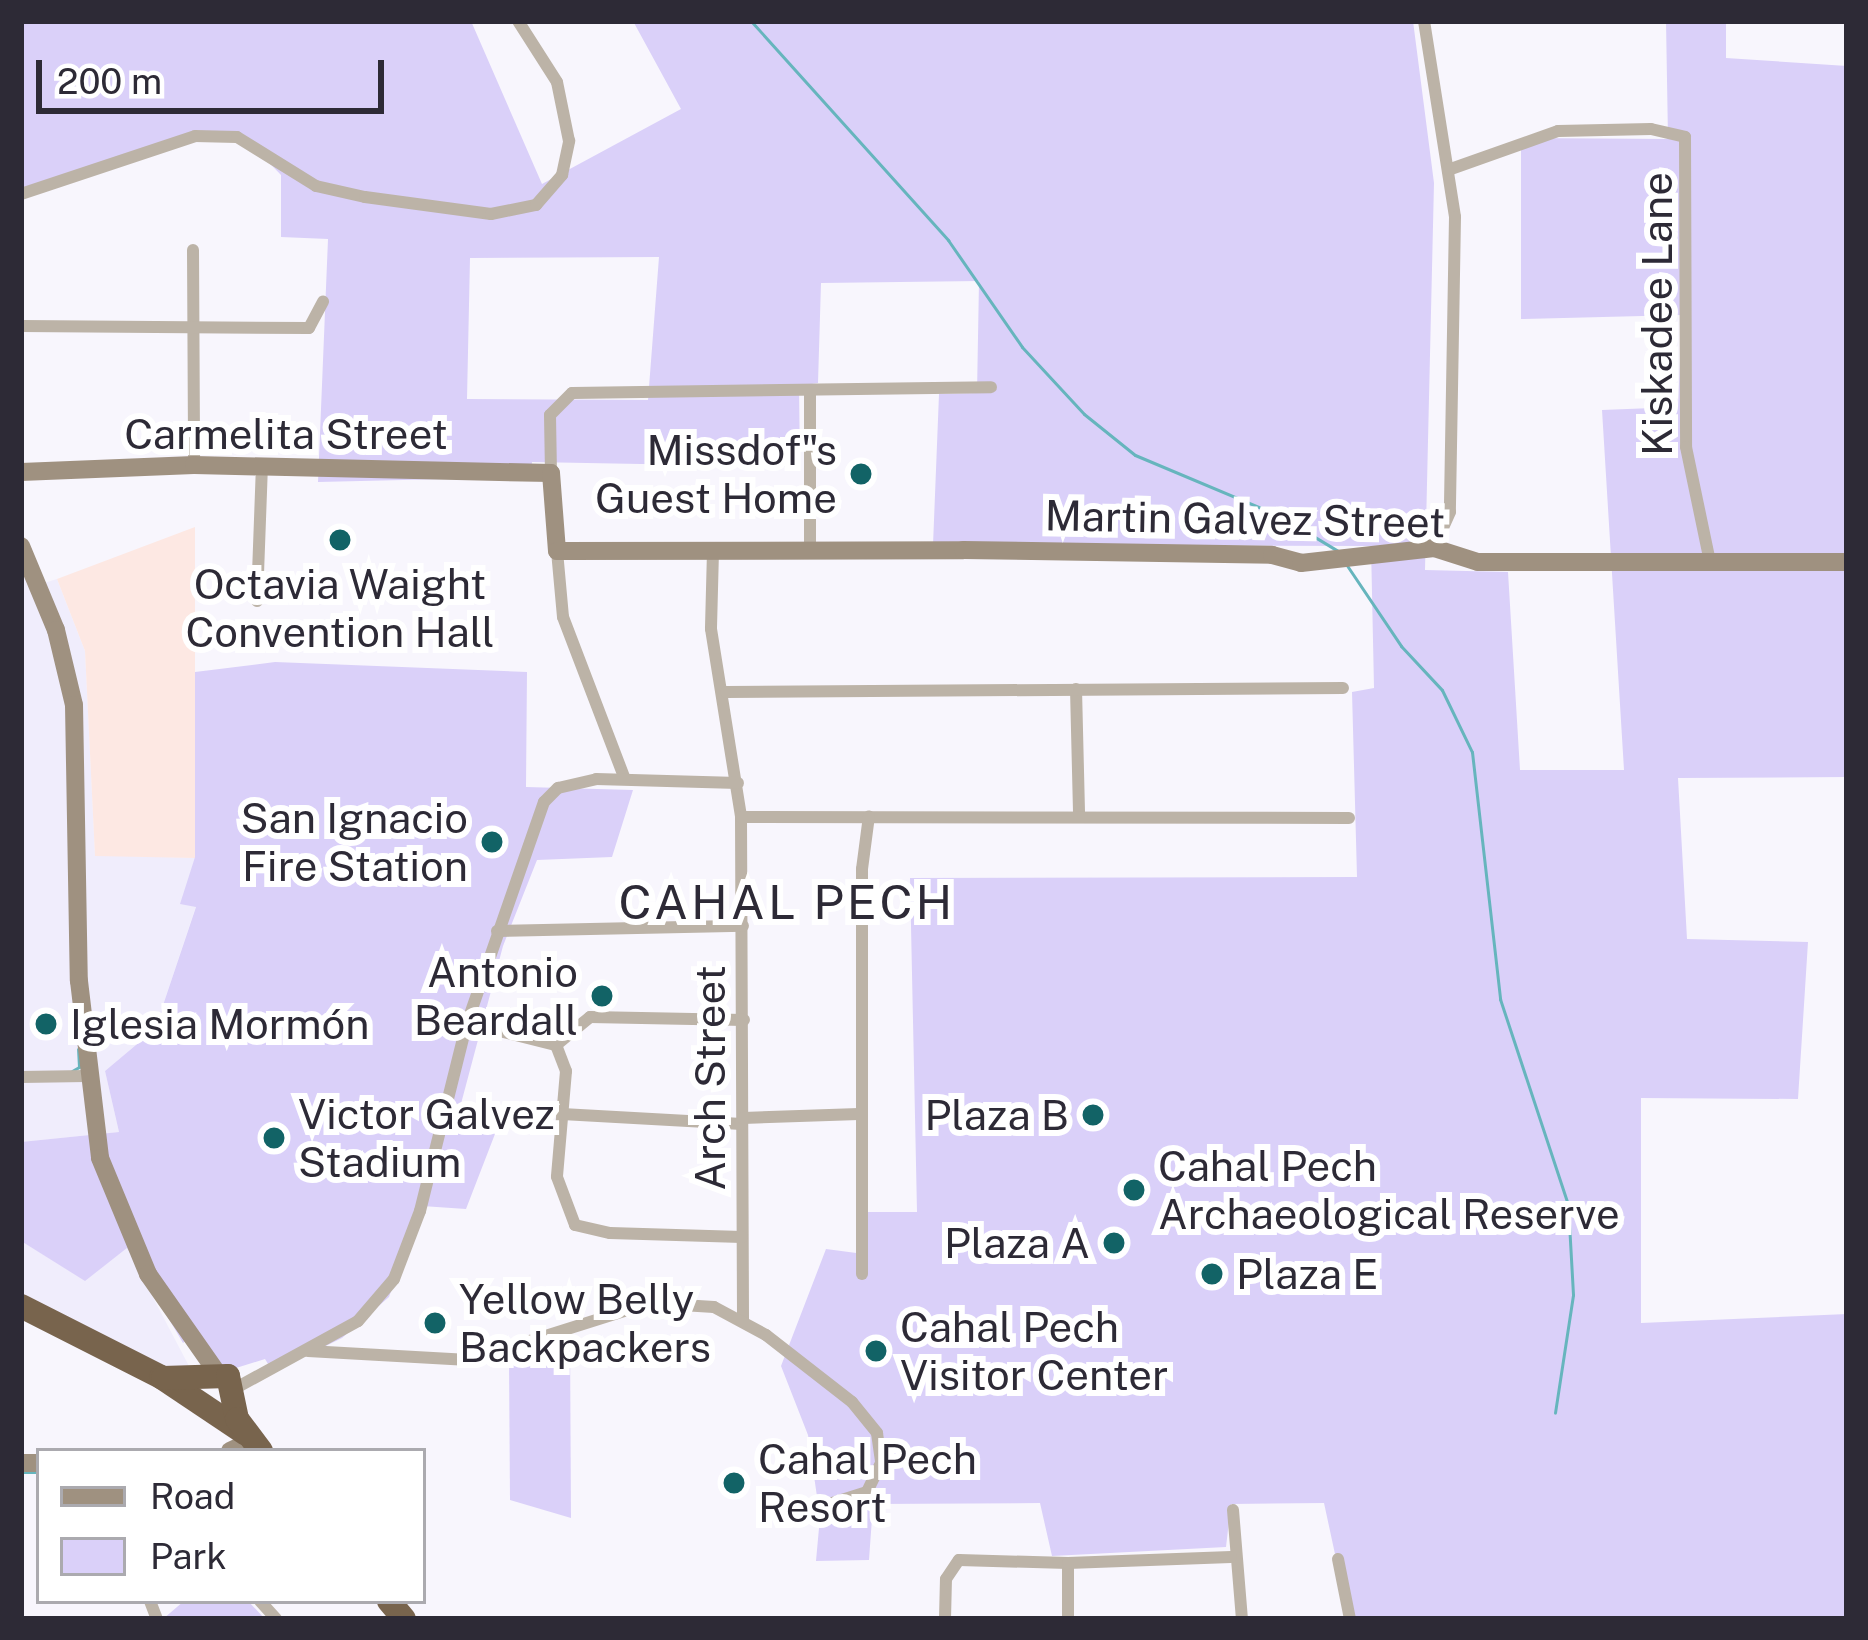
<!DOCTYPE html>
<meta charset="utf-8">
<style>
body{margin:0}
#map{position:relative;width:1868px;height:1640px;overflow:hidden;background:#f8f6fd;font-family:"Public Sans",sans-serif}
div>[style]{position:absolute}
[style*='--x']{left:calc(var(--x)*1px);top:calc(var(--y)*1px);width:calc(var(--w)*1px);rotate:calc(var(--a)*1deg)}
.built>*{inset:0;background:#f0edfc}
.education>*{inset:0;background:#fde8e3}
.green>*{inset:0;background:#dad0f9}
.stream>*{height:3px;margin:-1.5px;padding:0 1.5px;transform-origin:1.5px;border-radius:1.5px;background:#66b5bd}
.street>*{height:12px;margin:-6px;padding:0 6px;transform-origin:6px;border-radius:6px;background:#bcb3a7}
.secondary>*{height:18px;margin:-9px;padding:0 9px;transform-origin:9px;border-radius:9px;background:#9f9180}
.highway>*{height:24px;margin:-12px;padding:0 12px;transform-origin:12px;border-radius:12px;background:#78644d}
.dots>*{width:33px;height:33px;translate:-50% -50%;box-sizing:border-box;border:6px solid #fff;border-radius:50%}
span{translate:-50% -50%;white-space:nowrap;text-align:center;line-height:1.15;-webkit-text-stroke:12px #fff;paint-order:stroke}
.street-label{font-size:42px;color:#2d2a36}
.poi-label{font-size:42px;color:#2d2a36}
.right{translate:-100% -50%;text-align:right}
.left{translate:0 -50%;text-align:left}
.quarter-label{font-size:48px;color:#2d2a36;letter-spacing:3px}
.frame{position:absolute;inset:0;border:24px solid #2d2a36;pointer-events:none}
.legend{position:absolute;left:36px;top:1448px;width:390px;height:156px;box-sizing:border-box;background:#fff;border:3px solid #abaaaf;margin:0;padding:15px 21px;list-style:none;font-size:36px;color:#2d2a36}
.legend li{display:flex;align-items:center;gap:24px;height:60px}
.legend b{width:60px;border:3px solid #abaaaf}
.scale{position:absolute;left:36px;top:60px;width:348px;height:54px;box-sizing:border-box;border:6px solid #2d2a36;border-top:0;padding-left:15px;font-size:36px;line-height:42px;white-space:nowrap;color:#2d2a36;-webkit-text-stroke:9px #fff;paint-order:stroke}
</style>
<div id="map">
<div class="built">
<div style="clip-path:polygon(21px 551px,38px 585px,57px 579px,85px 651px,95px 855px,195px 858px,181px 903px,196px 906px,155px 1029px,105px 1071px,119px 1132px,21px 1142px)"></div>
<div style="clip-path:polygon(21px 1241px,85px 1280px,127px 1248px,190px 1368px,174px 1373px,21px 1295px)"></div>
</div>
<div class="education">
<div style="clip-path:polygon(195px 527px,195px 858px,95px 856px,85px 651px,57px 579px)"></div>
</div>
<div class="green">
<div style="clip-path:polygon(evenodd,21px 21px,471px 21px,542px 184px,681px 109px,633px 21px,1413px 21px,1434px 183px,1425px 570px,1508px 572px,1520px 770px,1624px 770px,1602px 410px,1678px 407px,1682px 315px,1521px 319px,1521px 138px,1668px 139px,1666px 21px,1726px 21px,1726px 58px,1847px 66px,1847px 777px,1678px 778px,1687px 939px,1808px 942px,1798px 1099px,1641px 1098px,1641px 1323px,1847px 1314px,1847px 1619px,1349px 1619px,1324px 1503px,1231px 1504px,1226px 1547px,1052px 1556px,1040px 1503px,873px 1504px,869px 1560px,816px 1561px,820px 1517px,808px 1435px,781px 1366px,826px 1249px,864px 1254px,866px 1212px,917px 1212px,910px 878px,1357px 877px,1352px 692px,1374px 688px,1371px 546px,933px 545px,939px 394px,977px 393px,979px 281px,821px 283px,818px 383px,799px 386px,800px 467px,532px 462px,531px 477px,318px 482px,328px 239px,281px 237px,281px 175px,249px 142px,194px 139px,21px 196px,21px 21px,659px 257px,648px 400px,467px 399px,470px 258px,659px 257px)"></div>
<div style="clip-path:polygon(275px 662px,527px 672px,526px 787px,633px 790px,612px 857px,537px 860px,503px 946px,458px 1115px,500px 1121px,466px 1209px,422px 1206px,389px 1297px,342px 1338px,273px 1372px,265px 1359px,236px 1368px,219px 1364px,196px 1332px,183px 1343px,127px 1248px,85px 1281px,21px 1241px,21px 1142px,119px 1132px,105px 1071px,155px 1029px,196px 907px,180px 904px,195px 857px,195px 672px)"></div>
<div style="clip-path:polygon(570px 1341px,571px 1518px,510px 1500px,509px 1363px)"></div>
<div style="clip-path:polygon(184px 1601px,248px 1601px,265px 1619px,163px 1619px)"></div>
</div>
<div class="stream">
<div style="--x:751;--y:21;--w:295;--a:48"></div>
<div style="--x:948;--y:240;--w:130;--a:55.3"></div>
<div style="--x:1022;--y:347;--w:91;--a:47.2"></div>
<div style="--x:1084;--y:414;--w:65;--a:38.8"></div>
<div style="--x:1135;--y:455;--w:157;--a:22.8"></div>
<div style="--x:1280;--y:516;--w:68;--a:31.1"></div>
<div style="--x:1346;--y:564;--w:99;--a:56.1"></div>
<div style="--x:1401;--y:646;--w:60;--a:47"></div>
<div style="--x:1442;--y:690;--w:69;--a:64.2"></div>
<div style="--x:1472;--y:752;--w:249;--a:83.5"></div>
<div style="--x:1500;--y:999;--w:217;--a:71.7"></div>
<div style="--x:1568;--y:1205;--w:90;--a:86.8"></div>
<div style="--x:1573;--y:1295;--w:119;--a:98.7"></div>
<div style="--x:72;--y:1071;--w:8;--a:-30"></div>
<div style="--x:79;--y:1067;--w:18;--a:-93"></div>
<div style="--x:21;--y:1472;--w:18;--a:0"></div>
</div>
<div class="street">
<div style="--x:1424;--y:21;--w:198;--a:81"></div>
<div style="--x:1455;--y:217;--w:295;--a:91"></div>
<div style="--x:1450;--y:512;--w:39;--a:114"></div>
<div style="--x:1448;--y:170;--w:117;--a:-19.5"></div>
<div style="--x:1558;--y:131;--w:93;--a:-1.2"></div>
<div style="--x:1651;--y:129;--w:35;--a:13"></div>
<div style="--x:1685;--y:137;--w:310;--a:89.8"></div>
<div style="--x:1686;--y:447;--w:117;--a:78.2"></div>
<div style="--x:21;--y:194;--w:183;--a:-18.4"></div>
<div style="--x:195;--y:136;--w:42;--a:1.4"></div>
<div style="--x:237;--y:137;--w:93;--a:31.8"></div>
<div style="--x:316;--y:186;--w:50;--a:12.7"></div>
<div style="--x:365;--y:197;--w:127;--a:7.7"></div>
<div style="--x:491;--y:214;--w:46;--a:-11.3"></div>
<div style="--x:536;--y:205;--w:40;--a:-49"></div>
<div style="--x:562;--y:175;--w:35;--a:-78"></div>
<div style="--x:569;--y:141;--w:60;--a:-101.5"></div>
<div style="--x:557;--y:82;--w:72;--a:-122.6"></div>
<div style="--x:193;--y:250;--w:215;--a:89.7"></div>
<div style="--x:21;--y:326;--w:288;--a:0.4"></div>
<div style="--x:309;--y:328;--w:30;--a:-62"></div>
<div style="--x:810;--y:391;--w:160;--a:90"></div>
<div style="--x:551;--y:473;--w:58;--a:-91"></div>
<div style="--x:550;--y:415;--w:31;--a:-45"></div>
<div style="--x:572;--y:393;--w:419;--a:-0.8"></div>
<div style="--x:557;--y:551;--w:66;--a:84.8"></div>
<div style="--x:563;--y:617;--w:173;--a:69.1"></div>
<div style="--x:713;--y:551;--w:78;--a:91.5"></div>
<div style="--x:711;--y:629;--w:190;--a:80.9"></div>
<div style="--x:741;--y:817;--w:503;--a:89.77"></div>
<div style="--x:257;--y:601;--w:134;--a:-87.9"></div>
<div style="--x:1076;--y:689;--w:127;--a:88.6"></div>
<div style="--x:726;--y:692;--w:617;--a:-0.37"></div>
<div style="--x:741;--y:817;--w:608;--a:0.09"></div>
<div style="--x:497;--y:931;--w:246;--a:-1.2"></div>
<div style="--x:467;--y:1023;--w:92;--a:13.9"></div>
<div style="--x:556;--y:1045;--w:28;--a:69"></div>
<div style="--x:566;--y:1071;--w:106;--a:94.9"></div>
<div style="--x:557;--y:1177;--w:51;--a:69.4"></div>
<div style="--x:575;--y:1225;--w:36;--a:13"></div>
<div style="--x:610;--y:1233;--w:132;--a:1.7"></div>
<div style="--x:556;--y:1045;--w:44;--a:-39.5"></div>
<div style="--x:590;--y:1017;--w:154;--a:1.1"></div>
<div style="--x:21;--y:1077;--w:65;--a:-0.9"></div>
<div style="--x:562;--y:1114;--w:180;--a:3.2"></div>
<div style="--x:743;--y:1118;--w:116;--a:-2"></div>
<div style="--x:862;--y:1274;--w:405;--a:-90"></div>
<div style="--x:862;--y:869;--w:53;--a:-82.5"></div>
<div style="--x:308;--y:1351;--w:161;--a:3.2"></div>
<div style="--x:469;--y:1360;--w:190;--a:-17.5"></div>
<div style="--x:650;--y:1303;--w:64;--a:3.6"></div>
<div style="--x:714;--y:1307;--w:59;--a:28.3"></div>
<div style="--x:766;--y:1335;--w:109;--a:37.9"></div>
<div style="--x:852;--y:1402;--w:40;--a:51"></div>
<div style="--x:877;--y:1433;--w:30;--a:82"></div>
<div style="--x:881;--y:1463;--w:32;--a:116"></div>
<div style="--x:867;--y:1492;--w:57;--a:162.5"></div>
<div style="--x:234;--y:1389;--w:141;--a:-28.7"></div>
<div style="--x:358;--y:1321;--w:55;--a:-49.4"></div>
<div style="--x:394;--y:1279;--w:73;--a:-69.1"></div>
<div style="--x:420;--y:1211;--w:194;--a:-76"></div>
<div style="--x:467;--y:1023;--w:234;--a:-70.8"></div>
<div style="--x:544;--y:802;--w:20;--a:-45"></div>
<div style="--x:558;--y:788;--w:39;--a:-13"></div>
<div style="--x:596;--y:779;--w:142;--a:1.6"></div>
<div style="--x:1233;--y:1510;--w:109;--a:85.3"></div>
<div style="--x:1338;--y:1559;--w:61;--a:78.7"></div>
<div style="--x:150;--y:1601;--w:19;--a:69"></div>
<div style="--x:260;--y:1601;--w:24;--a:48"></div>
<div style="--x:945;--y:1619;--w:40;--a:-88.6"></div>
<div style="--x:946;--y:1579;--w:23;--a:-56"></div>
<div style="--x:959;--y:1560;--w:109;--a:1.6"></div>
<div style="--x:1068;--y:1619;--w:56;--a:-90"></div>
<div style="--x:1068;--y:1563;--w:163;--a:-2.1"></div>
</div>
<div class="secondary">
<div style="--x:21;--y:472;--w:173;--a:-2.3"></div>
<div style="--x:194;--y:465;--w:357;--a:1.3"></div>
<div style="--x:551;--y:473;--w:78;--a:85.6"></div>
<div style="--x:557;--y:551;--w:406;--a:-0.1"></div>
<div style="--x:963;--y:550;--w:309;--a:0.9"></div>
<div style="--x:1272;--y:555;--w:30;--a:15"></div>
<div style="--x:1301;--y:563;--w:134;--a:-6.4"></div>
<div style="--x:1434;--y:548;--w:46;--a:17.7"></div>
<div style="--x:1478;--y:562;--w:369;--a:0"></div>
<div style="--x:21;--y:546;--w:91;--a:67.4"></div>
<div style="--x:56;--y:630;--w:77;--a:76.5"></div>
<div style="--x:74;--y:705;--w:276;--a:89"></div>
<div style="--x:79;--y:981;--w:178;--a:83.2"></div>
<div style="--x:100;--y:1158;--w:126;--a:67.5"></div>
<div style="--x:148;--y:1274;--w:118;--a:55"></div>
<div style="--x:230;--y:1451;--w:23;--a:-25"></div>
<div style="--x:21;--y:1463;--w:18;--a:0"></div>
</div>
<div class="highway">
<div style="--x:21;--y:1306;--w:157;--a:26.9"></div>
<div style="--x:161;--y:1377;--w:102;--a:33.8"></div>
<div style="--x:163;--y:1378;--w:65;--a:-1.8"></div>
<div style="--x:228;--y:1376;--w:44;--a:78.2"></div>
<div style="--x:237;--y:1419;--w:40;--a:53"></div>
<div style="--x:389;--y:1601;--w:23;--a:50"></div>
</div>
<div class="dots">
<div style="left:861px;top:474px;background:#126366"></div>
<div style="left:340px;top:540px;background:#126366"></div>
<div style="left:492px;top:842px;background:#126366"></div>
<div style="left:602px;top:996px;background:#126366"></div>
<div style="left:46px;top:1024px;background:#126366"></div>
<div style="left:1093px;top:1115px;background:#126366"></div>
<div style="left:274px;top:1138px;background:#126366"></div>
<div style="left:1134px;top:1190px;background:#126366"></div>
<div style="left:1114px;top:1243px;background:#126366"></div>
<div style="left:1212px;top:1274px;background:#126366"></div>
<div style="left:435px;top:1323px;background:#126366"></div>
<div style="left:876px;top:1351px;background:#126366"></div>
<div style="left:734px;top:1483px;background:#126366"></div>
</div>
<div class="street-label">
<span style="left:1657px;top:314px;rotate:-90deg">Kiskadee Lane</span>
<span style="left:286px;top:434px">Carmelita Street</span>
<span style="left:1245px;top:519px;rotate:1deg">Martin Galvez Street</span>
<span style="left:710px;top:1078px;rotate:-90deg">Arch Street</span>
</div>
<div class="poi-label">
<span class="right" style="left:837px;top:474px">Missdof"s<br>Guest Home</span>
<span style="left:340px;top:608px">Octavia Waight<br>Convention Hall</span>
<span class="right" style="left:468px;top:842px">San Ignacio<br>Fire Station</span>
<span class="right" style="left:578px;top:996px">Antonio<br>Beardall</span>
<span class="left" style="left:70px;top:1024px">Iglesia Mormón</span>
<span class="left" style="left:298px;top:1138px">Victor Galvez<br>Stadium</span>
<span class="right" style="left:1069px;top:1115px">Plaza B</span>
<span class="left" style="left:1158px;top:1190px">Cahal Pech<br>Archaeological Reserve</span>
<span class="right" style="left:1090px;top:1243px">Plaza A</span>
<span class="left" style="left:1236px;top:1274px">Plaza E</span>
<span class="left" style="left:459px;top:1323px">Yellow Belly<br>Backpackers</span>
<span class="left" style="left:900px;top:1351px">Cahal Pech<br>Visitor Center</span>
<span class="left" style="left:758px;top:1483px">Cahal Pech<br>Resort</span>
</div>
<div class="quarter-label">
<span style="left:787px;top:902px">CAHAL PECH</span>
</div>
<div class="frame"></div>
<ul class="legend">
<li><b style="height:15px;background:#9f9180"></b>Road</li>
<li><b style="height:33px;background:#dad0f9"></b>Park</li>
</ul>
<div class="scale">200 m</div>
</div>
